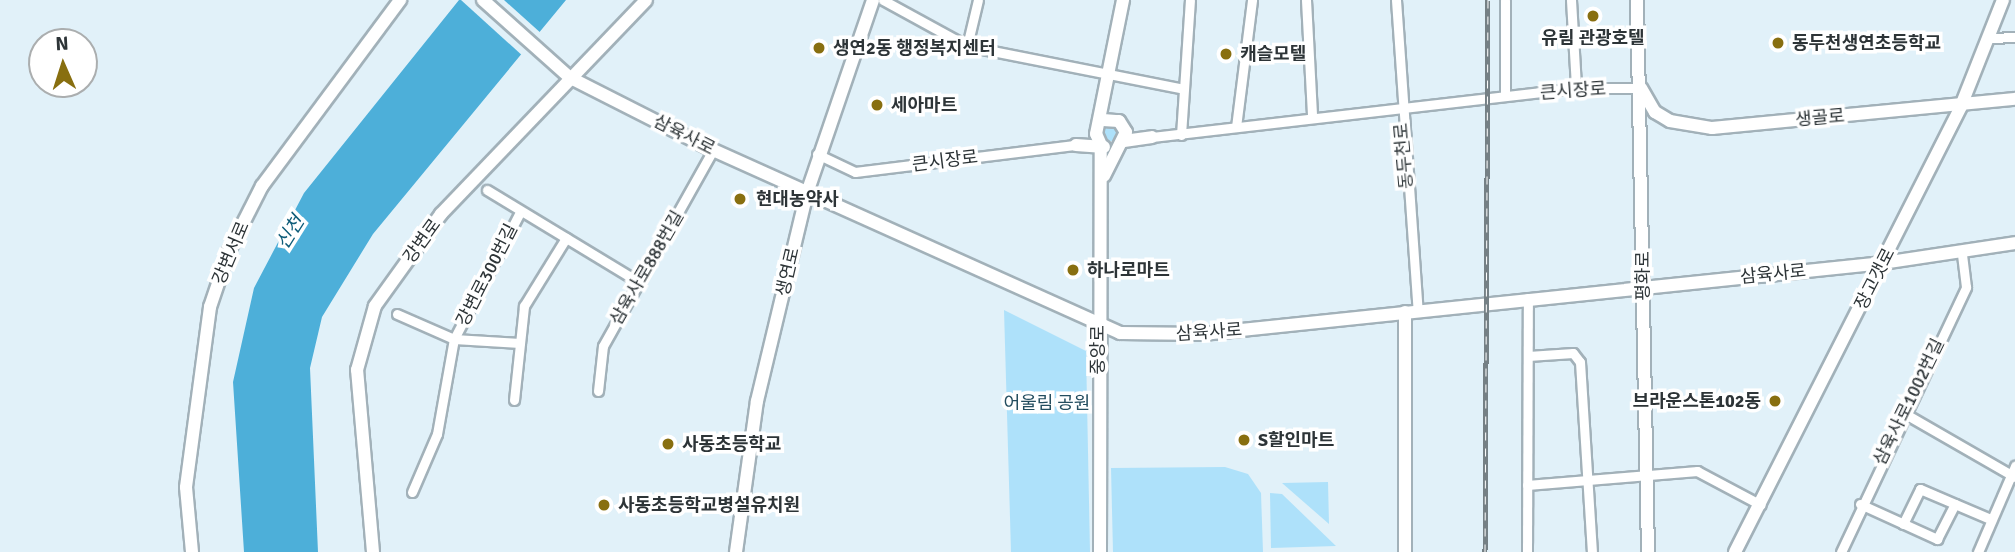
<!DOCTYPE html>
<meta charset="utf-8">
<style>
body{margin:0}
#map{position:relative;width:2015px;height:552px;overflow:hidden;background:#e1f1f9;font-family:Signika,"Noto Sans KR",sans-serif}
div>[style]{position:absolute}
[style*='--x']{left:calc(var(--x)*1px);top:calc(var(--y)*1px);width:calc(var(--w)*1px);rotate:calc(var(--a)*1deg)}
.green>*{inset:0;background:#aee1fa}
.round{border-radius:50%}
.water>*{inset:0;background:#4dafd9}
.pier>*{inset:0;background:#e1f1f9}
.roads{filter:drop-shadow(2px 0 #a2b1b9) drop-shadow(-2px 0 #a2b1b9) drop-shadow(0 2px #a2b1b9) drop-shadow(0 -2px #a2b1b9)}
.minor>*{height:9px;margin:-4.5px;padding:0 4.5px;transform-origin:4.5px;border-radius:4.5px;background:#fff}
.tertiary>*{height:12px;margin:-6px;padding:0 6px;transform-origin:6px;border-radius:6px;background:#fff}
.secondary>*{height:12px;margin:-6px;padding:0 6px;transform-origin:6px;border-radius:6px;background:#fff}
.rail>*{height:5px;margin-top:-2.5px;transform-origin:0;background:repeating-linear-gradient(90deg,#fff 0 8px,#758085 0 16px);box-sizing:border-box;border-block:2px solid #758085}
.dots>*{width:19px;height:19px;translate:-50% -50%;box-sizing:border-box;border:4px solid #fff;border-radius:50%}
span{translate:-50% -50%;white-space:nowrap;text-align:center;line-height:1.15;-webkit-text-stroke:7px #fff;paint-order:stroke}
.poi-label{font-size:18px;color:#2d3437;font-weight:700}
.left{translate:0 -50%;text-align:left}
.right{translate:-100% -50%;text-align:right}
.street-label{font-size:18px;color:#2d3437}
.park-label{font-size:18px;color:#234d5f}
.water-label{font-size:19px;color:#0e5c79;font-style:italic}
.north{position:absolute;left:28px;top:28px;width:70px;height:70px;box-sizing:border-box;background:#fff;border:2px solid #abaeaf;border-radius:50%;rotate:357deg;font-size:19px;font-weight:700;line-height:28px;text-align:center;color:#2d3437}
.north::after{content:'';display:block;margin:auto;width:24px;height:32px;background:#886f10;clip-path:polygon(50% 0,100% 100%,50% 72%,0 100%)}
</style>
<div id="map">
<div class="green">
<div class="round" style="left:1103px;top:125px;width:16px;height:16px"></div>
<div style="clip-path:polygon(1004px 310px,1086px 351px,1090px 552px,1011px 552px)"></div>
<div style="clip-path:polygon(1225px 467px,1248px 474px,1261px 493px,1263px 552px,1113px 552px,1111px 468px)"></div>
<div style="clip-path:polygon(1328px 482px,1329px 524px,1282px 483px)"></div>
<div style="clip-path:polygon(1270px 493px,1282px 494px,1336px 546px,1271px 548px)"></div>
</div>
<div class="water">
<div style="clip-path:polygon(459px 0,566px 0,373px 234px,322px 317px,310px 368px,318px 552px,244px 552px,233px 382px,254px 288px,304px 193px)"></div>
</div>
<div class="pier">
<div style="clip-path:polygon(461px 0,504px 0,543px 35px,525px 58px)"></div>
</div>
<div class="roads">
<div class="minor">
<div style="--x:883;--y:0;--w:96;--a:28.7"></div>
<div style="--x:967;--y:46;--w:221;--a:11.2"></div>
<div style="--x:1306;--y:0;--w:116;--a:87"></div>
<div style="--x:1396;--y:0;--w:312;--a:86"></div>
<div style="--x:1571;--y:0;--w:88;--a:86.7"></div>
<div style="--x:1989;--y:38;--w:26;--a:-2"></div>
<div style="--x:967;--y:46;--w:47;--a:-76.6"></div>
<div style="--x:1505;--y:96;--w:96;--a:-90"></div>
<div style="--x:1236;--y:127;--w:128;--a:-82.8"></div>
<div style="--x:1181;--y:135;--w:135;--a:-86.2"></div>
<div style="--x:1152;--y:137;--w:427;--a:-6.6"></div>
<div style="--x:1576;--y:88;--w:65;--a:0"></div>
<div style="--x:817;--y:154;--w:42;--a:25.3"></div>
<div style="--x:855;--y:172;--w:223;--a:-7"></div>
<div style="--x:487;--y:190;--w:178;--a:31.2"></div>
<div style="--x:397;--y:314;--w:62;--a:23.7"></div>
<div style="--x:454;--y:339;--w:66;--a:3.5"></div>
<div style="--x:1528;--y:356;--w:45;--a:-3.8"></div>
<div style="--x:1573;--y:353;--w:11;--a:52"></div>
<div style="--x:1580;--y:362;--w:190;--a:86.4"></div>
<div style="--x:598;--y:391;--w:45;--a:-83.7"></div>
<div style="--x:603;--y:346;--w:225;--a:-60.7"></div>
<div style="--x:514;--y:400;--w:95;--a:-83.9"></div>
<div style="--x:524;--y:306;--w:80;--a:-58.3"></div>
<div style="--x:1902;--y:412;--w:130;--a:29.9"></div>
<div style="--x:1527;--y:485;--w:171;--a:-4.7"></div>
<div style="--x:1697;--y:471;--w:72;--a:28"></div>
<div style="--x:412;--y:492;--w:63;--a:-66.7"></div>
<div style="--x:437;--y:434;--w:97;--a:-79.9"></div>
<div style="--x:454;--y:339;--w:143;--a:-62.5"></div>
<div style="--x:1860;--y:504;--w:85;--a:24.4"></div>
<div style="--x:1937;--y:539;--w:39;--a:-63"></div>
<div style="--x:1955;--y:504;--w:39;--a:23"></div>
<div style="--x:1903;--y:524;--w:39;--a:-64"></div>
<div style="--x:1920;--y:489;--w:38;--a:23"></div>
<div style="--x:1527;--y:552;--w:254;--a:-89.8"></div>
<div style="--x:1841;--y:552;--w:293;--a:-64.7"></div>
<div style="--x:1966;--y:287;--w:35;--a:-97"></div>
<div style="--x:1978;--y:552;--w:94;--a:-66.7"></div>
</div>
<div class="tertiary">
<div style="--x:1641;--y:88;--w:28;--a:60"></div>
<div style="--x:1655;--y:112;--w:17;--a:31"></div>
<div style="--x:1670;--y:121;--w:43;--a:9.5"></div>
<div style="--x:1712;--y:128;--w:304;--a:-5.5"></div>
<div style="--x:1103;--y:120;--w:16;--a:4"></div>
<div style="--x:1119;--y:121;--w:13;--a:58"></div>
<div style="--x:1126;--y:132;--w:49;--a:116.6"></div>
<div style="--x:1124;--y:141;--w:28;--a:-8"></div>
<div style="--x:1076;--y:145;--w:28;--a:4"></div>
<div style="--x:192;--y:552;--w:65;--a:-95.3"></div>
<div style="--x:186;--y:487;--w:182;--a:-82.4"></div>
<div style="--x:210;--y:307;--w:59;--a:-71.3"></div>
<div style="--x:229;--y:251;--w:73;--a:-63.1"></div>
<div style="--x:262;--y:186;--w:232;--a:-53.4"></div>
<div style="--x:736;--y:552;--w:152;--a:-82.1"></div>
<div style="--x:757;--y:401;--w:214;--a:-76.5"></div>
<div style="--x:807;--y:193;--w:204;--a:-71.1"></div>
<div style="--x:1100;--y:552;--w:407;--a:-89.9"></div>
<div style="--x:1101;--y:145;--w:12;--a:-114"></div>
<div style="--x:1096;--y:134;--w:137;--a:-78.6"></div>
<div style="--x:1405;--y:552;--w:240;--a:-90"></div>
<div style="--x:1735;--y:552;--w:500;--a:-63.1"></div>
<div style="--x:1961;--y:106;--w:114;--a:-68.4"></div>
</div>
<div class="secondary">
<div style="--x:483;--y:0;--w:115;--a:41.8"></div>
<div style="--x:569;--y:77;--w:161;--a:26.9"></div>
<div style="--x:713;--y:150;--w:446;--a:24.2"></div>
<div style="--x:1120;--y:333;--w:83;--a:0.7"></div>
<div style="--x:1203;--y:334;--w:684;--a:-5.96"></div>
<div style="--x:1883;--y:263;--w:134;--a:-8.6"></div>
<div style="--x:1637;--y:0;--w:552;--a:88.86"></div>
<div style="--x:373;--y:552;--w:183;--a:-95"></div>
<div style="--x:357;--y:370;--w:66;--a:-74.3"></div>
<div style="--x:375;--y:306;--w:113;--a:-54.3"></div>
<div style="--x:441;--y:214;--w:296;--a:-46.2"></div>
</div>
</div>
<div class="rail">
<div style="--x:1485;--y:552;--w:552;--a:-89.69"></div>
</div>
<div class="dots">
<div style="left:1593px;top:16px;background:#886f10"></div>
<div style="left:1778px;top:43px;background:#886f10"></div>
<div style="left:819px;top:48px;background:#886f10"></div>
<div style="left:1226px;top:54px;background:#886f10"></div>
<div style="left:877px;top:105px;background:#886f10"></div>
<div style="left:740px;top:199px;background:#886f10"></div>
<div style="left:1073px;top:270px;background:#886f10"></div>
<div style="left:1775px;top:401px;background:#886f10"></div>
<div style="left:1244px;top:440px;background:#886f10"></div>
<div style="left:668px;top:444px;background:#886f10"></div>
<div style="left:604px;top:505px;background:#886f10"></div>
</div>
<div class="poi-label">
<span style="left:1593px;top:38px">유림 관광호텔</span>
<span class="left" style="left:1792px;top:43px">동두천생연초등학교</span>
<span class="left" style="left:833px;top:48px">생연2동 행정복지센터</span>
<span class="left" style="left:1240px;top:54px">캐슬모텔</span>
<span class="left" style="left:891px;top:105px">세아마트</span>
<span class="left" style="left:756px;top:199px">현대농약사</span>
<span class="left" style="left:1087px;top:270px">하나로마트</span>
<span class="right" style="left:1761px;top:401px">브라운스톤102동</span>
<span class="left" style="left:1258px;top:440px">S할인마트</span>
<span class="left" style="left:682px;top:444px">사동초등학교</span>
<span class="left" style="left:618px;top:505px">사동초등학교병설유치원</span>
</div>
<div class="street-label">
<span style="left:1573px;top:91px;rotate:-4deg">큰시장로</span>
<span style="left:1820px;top:118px;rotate:-5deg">생골로</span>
<span style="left:684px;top:135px;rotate:27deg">삼육사로</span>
<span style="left:1404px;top:156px;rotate:-95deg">동두천로</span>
<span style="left:945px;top:161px;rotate:-7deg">큰시장로</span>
<span style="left:422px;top:241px;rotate:-54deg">강변로</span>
<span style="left:231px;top:253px;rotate:-67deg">강변서로</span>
<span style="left:647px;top:268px;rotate:-60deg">삼육사로888번길</span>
<span style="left:788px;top:272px;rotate:-77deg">생연로</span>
<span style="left:1773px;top:274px;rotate:-6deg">삼육사로</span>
<span style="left:487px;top:275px;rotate:-63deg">강변로300번길</span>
<span style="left:1643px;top:276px;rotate:-90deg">평화로</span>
<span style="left:1875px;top:279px;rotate:-63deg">장고갯로</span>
<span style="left:1209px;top:332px;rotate:-4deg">삼육사로</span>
<span style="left:1098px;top:350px;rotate:-90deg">중앙로</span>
<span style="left:1909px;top:402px;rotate:-64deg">삼육사로1002번길</span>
</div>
<div class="park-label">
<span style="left:1047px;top:403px">어울림 공원</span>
</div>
<div class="water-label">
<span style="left:291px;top:233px;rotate:-58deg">신천</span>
</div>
<div class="north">N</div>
</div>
